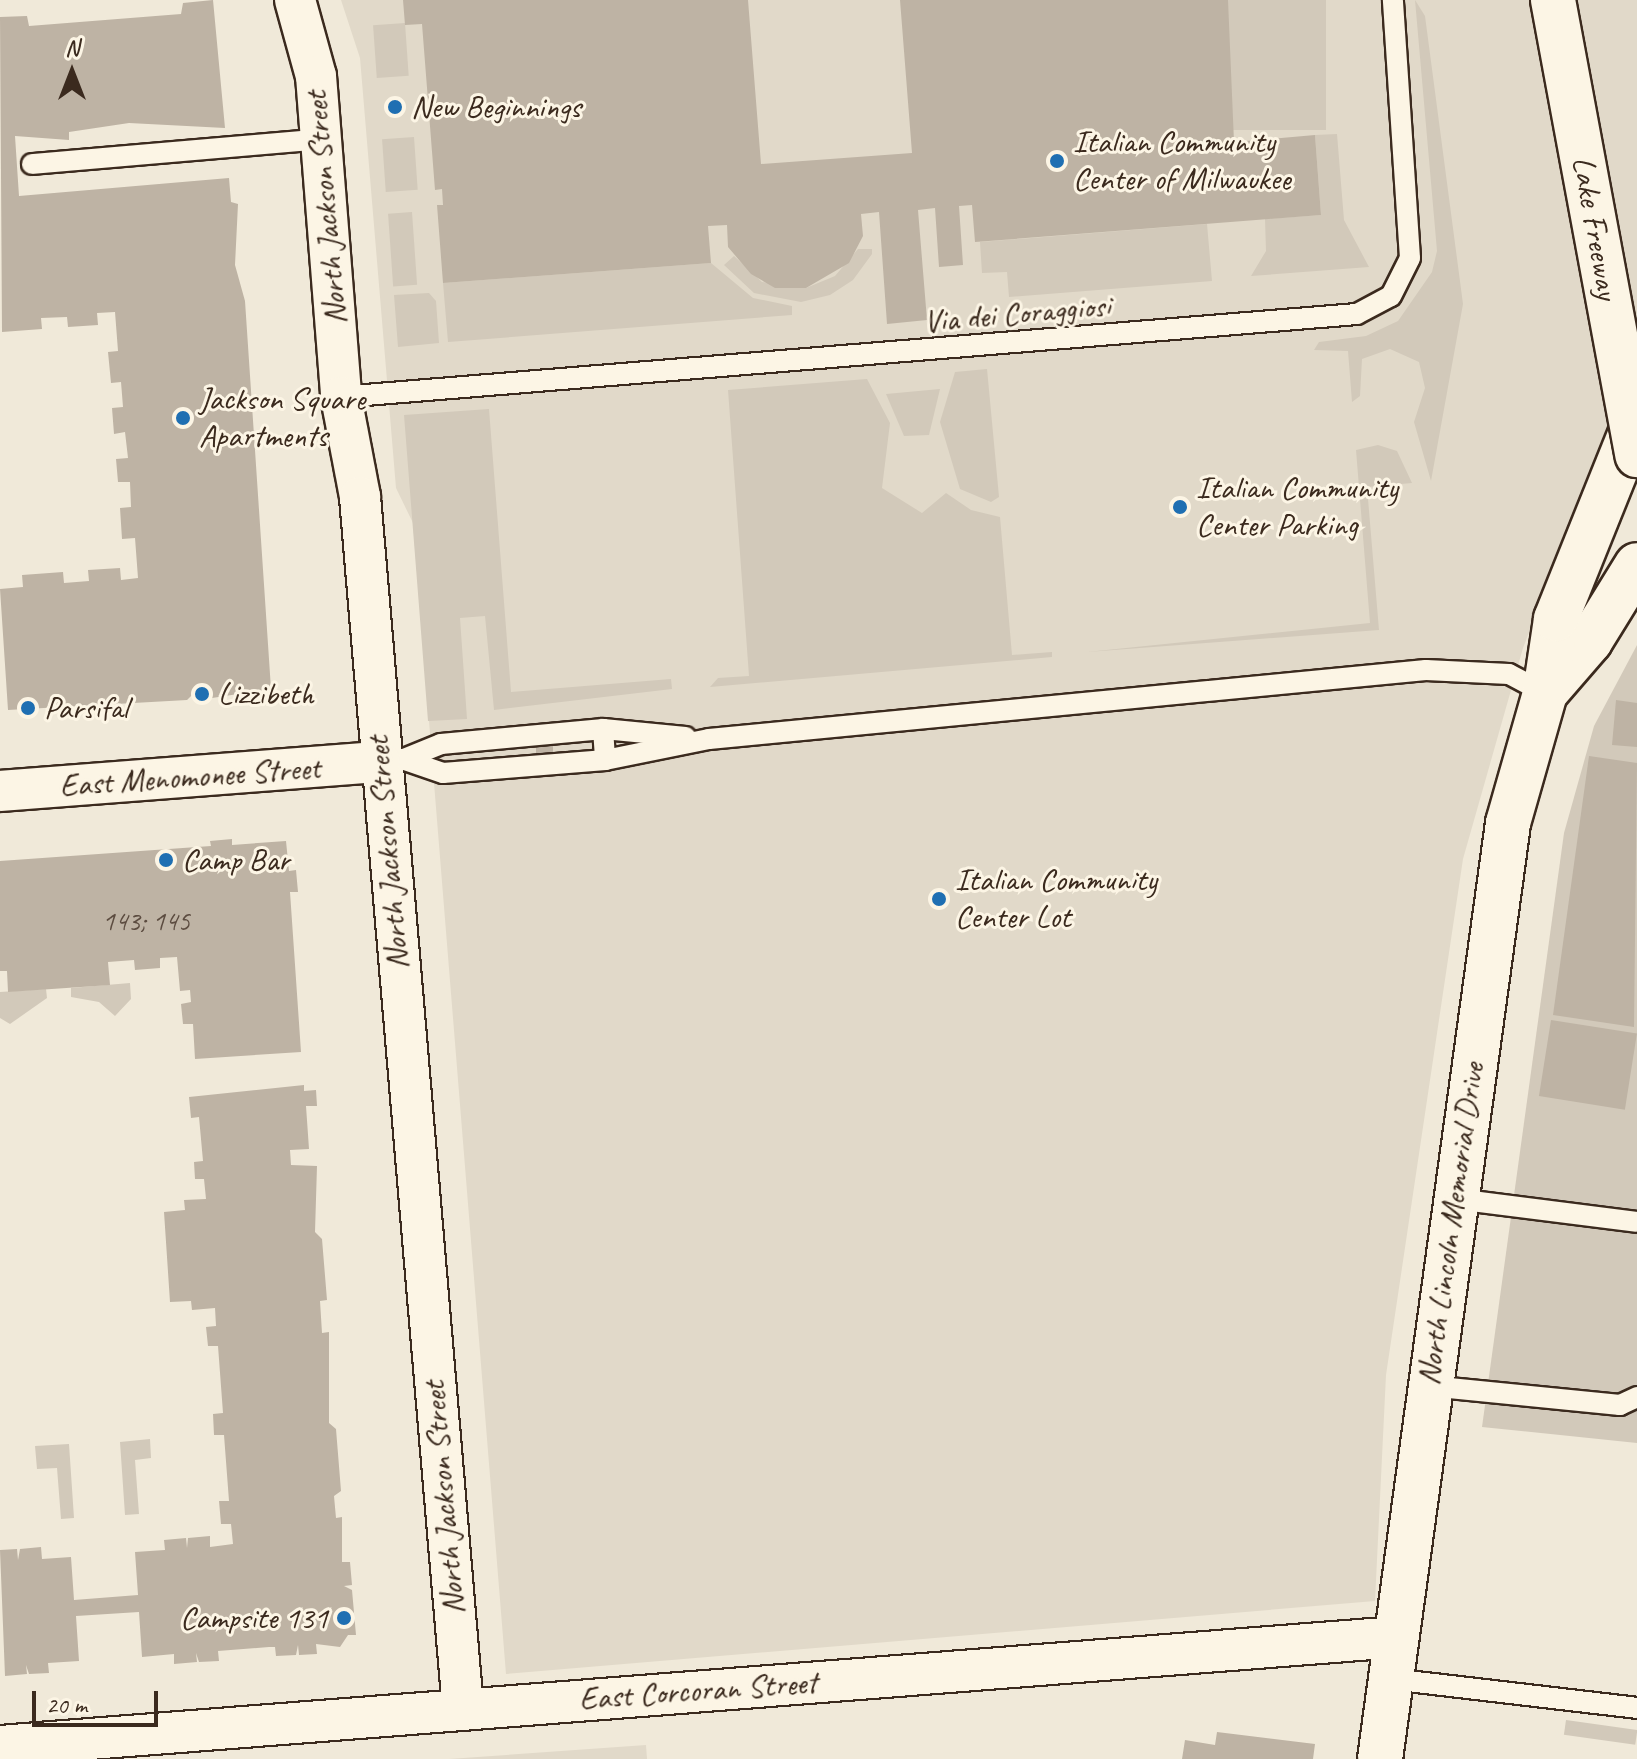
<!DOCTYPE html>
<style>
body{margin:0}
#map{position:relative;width:1637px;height:1759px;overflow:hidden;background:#f0e9d9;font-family:Caveat,sans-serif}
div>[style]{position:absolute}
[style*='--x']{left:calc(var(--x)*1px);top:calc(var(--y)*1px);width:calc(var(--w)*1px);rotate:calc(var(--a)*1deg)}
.built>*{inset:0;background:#e1d9c9}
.green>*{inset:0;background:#d2c9ba;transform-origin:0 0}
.building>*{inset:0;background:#beb3a4;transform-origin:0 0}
.roads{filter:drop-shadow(2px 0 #3b2a1e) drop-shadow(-2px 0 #3b2a1e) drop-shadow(0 2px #3b2a1e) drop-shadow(0 -2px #3b2a1e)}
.service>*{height:20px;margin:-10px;padding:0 10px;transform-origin:10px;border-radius:10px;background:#fcf5e5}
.minor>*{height:40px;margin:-20px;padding:0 20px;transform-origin:20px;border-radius:20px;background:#fcf5e5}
.tertiary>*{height:44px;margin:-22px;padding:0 22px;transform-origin:22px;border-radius:22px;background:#fcf5e5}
.bridges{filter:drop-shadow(2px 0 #3b2a1e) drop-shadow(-2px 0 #3b2a1e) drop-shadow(0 2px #3b2a1e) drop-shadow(0 -2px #3b2a1e)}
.motorway-bridge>*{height:44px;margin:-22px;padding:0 22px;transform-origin:22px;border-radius:22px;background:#fcf5e5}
.dots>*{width:22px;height:22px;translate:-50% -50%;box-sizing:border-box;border:4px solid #fcf5e5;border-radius:50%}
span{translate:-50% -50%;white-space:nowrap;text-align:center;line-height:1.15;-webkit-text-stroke:6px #fcf5e5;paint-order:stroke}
.number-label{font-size:28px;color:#5c4c40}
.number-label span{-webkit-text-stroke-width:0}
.poi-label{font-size:32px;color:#3b2a1e}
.left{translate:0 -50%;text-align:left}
.right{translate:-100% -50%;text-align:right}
.street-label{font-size:32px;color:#3b2a1e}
.north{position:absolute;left:32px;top:32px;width:80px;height:80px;-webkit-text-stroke:6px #fcf5e5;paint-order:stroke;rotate:0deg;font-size:22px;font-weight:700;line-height:32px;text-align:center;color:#3b2a1e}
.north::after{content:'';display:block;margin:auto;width:28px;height:36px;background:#3b2a1e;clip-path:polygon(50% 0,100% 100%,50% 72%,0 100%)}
.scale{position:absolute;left:32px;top:1691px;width:126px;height:36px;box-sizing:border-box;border:4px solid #3b2a1e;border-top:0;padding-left:10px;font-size:24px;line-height:28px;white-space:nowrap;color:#3b2a1e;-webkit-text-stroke:6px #fcf5e5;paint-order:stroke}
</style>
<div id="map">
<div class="built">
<div style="clip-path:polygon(341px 0,1637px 0,1637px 350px,1523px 648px,1463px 859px,1386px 1375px,1375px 1601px,506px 1674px,413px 523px,396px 488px,360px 58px)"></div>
<div style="clip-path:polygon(646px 1745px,647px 1759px,449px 1759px)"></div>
</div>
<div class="green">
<div style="left:1227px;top:0;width:99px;height:130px"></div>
<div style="clip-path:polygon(1415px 0,1425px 16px,1463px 304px,1431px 481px,1414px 422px,1425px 388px,1419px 362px,1390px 349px,1362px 359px,1360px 396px,1352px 402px,1348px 351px,1314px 350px,1319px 342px,1366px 336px,1398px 321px,1432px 272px,1437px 251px)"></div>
<div style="left:405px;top:23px;width:53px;height:32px;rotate:86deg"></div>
<div style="clip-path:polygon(1337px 134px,1344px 220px,1369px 267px,1251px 276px,1266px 251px,1265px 219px,1321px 215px,1315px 135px)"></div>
<div style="left:414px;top:137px;width:53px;height:32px;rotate:86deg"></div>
<div style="left:412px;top:212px;width:73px;height:24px;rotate:86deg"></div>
<div style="clip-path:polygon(1207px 224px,1212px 281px,1009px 297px,1007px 272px,982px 273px,980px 242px)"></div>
<div style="clip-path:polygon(858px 249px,872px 249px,872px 254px,853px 280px,830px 295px,801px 302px,754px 293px,724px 265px,734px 256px,762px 282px,806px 288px,835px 276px)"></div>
<div style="clip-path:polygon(711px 263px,753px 298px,792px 306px,792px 315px,448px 342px,443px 283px)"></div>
<div style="clip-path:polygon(429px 293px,436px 301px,439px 343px,398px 347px,394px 295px)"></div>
<div style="clip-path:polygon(987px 369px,999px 497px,991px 502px,960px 489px,940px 422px,955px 372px)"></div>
<div style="clip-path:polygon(867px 379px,890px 423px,882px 488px,922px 513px,946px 493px,971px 510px,1000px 517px,1012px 655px,1052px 652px,1052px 657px,710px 687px,718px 678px,749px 676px,728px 390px)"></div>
<div style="clip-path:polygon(940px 389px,929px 435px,904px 436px,886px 394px)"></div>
<div style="clip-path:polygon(489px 409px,511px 692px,671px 679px,672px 689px,494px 710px,485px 616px,460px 618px,467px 719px,428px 721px,404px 415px)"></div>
<div style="clip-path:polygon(1378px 445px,1397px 451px,1412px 483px,1367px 487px,1379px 630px,1087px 652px,1370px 623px,1356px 450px)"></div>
<div style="clip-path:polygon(1637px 645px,1637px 1443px,1482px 1427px,1564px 833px,1594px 726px)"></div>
<div style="clip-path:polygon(130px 983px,131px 999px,115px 1016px,99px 1002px,71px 997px,71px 988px)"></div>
<div style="clip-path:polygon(46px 989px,47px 998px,10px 1024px,0 1018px,0 992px)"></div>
<div style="clip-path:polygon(150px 1439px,151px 1458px,135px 1460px,139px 1514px,125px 1515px,120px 1442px)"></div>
<div style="clip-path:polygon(69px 1444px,74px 1518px,61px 1519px,57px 1468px,37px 1469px,35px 1446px)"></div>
<div style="left:1566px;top:1720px;width:72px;height:15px;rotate:8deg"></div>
</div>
<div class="building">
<div style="clip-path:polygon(213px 0,225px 128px,129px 123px,69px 132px,69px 140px,15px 136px,19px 196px,229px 178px,231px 202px,238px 204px,235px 265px,245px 301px,271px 689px,212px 698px,193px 694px,187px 700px,8px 710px,0 589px,23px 587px,22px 575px,63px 572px,64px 583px,89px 581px,88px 570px,120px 568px,121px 580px,138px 578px,135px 538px,122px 539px,120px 508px,131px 507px,130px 482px,118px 482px,116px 459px,128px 458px,125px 432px,114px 434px,112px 408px,123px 407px,121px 382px,111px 383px,108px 352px,118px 351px,115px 312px,97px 313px,98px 325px,68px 327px,67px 317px,41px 318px,42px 329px,2px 332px,0 17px,27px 16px,29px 26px,181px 14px,183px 3px)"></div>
<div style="clip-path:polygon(403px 0,748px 0,761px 164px,912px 153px,900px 0,1228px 0,1234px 142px,1315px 135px,1321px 215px,975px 242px,972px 205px,959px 206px,963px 265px,939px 267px,935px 208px,918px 210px,927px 320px,887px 324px,879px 212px,861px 214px,863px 236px,849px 263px,806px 288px,775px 288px,751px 274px,728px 247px,727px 225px,708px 226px,711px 263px,443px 283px,437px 205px,443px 205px,442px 189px,435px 190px,422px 24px,405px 25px)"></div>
<div style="clip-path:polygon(1616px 700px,1637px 703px,1637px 747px,1612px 745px)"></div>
<div style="left:536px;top:739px;width:17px;height:15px"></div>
<div style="clip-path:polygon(1589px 756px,1637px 763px,1634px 1027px,1553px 1015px)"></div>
<div style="clip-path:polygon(232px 839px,232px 845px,286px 841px,289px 871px,296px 870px,298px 892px,290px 892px,301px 1052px,195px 1059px,193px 1024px,183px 1024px,181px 1004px,191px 1002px,190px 990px,180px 991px,177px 957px,160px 958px,160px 968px,135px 970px,134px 960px,108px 962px,110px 985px,8px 992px,7px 971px,0 971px,0 861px,211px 846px,210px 841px)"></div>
<div style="left:1551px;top:1020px;width:87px;height:77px;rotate:9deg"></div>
<div style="clip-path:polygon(304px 1085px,304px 1091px,316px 1090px,317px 1106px,306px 1106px,309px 1149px,290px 1150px,291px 1165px,317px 1166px,315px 1232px,322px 1239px,327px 1300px,320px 1301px,322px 1333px,329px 1332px,329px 1423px,336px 1429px,341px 1491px,334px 1496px,336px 1518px,342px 1517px,342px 1562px,350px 1562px,352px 1585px,344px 1586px,352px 1590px,356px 1635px,348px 1635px,340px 1647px,316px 1644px,317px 1654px,299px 1655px,298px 1645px,296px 1655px,276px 1656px,275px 1647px,269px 1647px,218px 1651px,219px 1661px,199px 1662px,196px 1653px,197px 1662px,174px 1664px,174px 1654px,142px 1657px,139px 1612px,76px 1616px,79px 1661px,48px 1663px,49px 1673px,29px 1674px,26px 1665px,27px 1674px,5px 1676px,0 1550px,17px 1549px,18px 1560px,20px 1549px,41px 1547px,42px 1559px,71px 1557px,74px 1600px,138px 1595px,135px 1552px,165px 1550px,164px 1540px,186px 1538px,187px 1548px,188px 1538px,210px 1536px,210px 1547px,233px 1544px,231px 1524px,221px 1524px,219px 1501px,229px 1501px,224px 1435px,214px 1435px,213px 1414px,223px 1413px,218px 1346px,208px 1346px,206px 1327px,216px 1326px,215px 1308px,192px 1310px,191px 1301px,170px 1302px,164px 1212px,185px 1210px,184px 1200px,206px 1199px,204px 1179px,195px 1179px,194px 1162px,203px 1161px,199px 1117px,191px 1118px,189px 1097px)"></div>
<div style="clip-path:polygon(1217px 1732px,1315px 1744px,1313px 1759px,1182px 1759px,1185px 1740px,1215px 1745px)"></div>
</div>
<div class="roads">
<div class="service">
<div style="--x:32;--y:164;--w:290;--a:-4.9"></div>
<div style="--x:341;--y:397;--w:1019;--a:-4.67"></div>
<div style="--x:1357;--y:314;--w:38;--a:-28"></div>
<div style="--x:1391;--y:296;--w:42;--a:-63.4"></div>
<div style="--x:1410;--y:258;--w:259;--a:-93.8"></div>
<div style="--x:603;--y:729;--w:83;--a:5.5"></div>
<div style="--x:405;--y:760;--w:40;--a:18.9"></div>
<div style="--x:443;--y:773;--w:163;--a:-4.6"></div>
<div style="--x:605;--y:760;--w:106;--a:-11.4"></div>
<div style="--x:709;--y:739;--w:720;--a:-5.5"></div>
<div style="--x:1426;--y:670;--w:83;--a:2.8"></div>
<div style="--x:1509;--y:674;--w:41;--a:27.8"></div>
<div style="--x:399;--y:761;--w:45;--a:-22"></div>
<div style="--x:441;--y:744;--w:163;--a:-5.3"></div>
<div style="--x:603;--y:729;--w:31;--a:86"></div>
<div style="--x:1456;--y:1199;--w:182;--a:7.2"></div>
<div style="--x:1429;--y:1386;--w:192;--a:5.7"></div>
<div style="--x:1620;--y:1405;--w:19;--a:-25"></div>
<div style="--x:1391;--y:1679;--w:248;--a:6.7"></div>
</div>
<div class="minor">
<div style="--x:295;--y:0;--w:79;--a:74.6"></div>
<div style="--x:316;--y:76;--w:322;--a:85.5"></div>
<div style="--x:341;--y:397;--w:102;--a:79.2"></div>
<div style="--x:360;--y:497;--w:1216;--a:85.14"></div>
<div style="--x:0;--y:791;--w:381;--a:-4.4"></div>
<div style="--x:0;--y:1746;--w:1401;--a:-4.46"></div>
</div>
<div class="tertiary">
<div style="--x:1545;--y:693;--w:69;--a:-49.1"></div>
<div style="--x:1590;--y:641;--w:89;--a:-58.3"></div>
<div style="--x:1380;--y:1759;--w:945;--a:-82.21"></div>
<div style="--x:1508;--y:823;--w:135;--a:-74.1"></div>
<div style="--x:1545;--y:693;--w:75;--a:-81.5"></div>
<div style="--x:1556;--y:619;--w:217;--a:-68.1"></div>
</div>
</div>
<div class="bridges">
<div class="motorway-bridge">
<div style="--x:1553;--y:0;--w:463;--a:79.5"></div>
</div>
</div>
<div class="dots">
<div style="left:395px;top:107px;background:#1f6fb2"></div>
<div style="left:1057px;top:161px;background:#1f6fb2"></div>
<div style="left:183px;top:418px;background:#1f6fb2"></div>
<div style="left:1180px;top:507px;background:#1f6fb2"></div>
<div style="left:202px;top:694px;background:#1f6fb2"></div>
<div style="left:28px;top:708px;background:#1f6fb2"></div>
<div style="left:166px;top:860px;background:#1f6fb2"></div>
<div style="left:939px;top:899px;background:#1f6fb2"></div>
<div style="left:344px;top:1618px;background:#1f6fb2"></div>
</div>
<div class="number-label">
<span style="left:146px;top:921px">143; 145</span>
</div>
<div class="poi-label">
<span class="left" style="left:411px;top:107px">New Beginnings</span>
<span class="left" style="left:1073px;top:161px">Italian Community<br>Center of Milwaukee</span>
<span class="left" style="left:199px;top:418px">Jackson Square<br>Apartments</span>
<span class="left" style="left:1196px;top:507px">Italian Community<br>Center Parking</span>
<span class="left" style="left:218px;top:694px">Lizzibeth</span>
<span class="left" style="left:44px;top:708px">Parsifal</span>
<span class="left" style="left:182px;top:860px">Camp Bar</span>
<span class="left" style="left:955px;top:899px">Italian Community<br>Center Lot</span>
<span class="right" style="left:328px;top:1618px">Campsite 131</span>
</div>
<div class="street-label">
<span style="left:326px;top:208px;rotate:-95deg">North Jackson Street</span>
<span style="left:1595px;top:228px;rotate:80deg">Lake Freeway</span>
<span style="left:1017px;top:314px;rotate:-5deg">Via dei Coraggiosi</span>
<span style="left:190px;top:777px;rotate:-4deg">East Menomonee Street</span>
<span style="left:388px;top:853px;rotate:-95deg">North Jackson Street</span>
<span style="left:1451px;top:1224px;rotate:-82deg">North Lincoln Memorial Drive</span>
<span style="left:444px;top:1498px;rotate:-95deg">North Jackson Street</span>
<span style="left:698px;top:1691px;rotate:-4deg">East Corcoran Street</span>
</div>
<div class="north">N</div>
<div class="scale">20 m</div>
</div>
